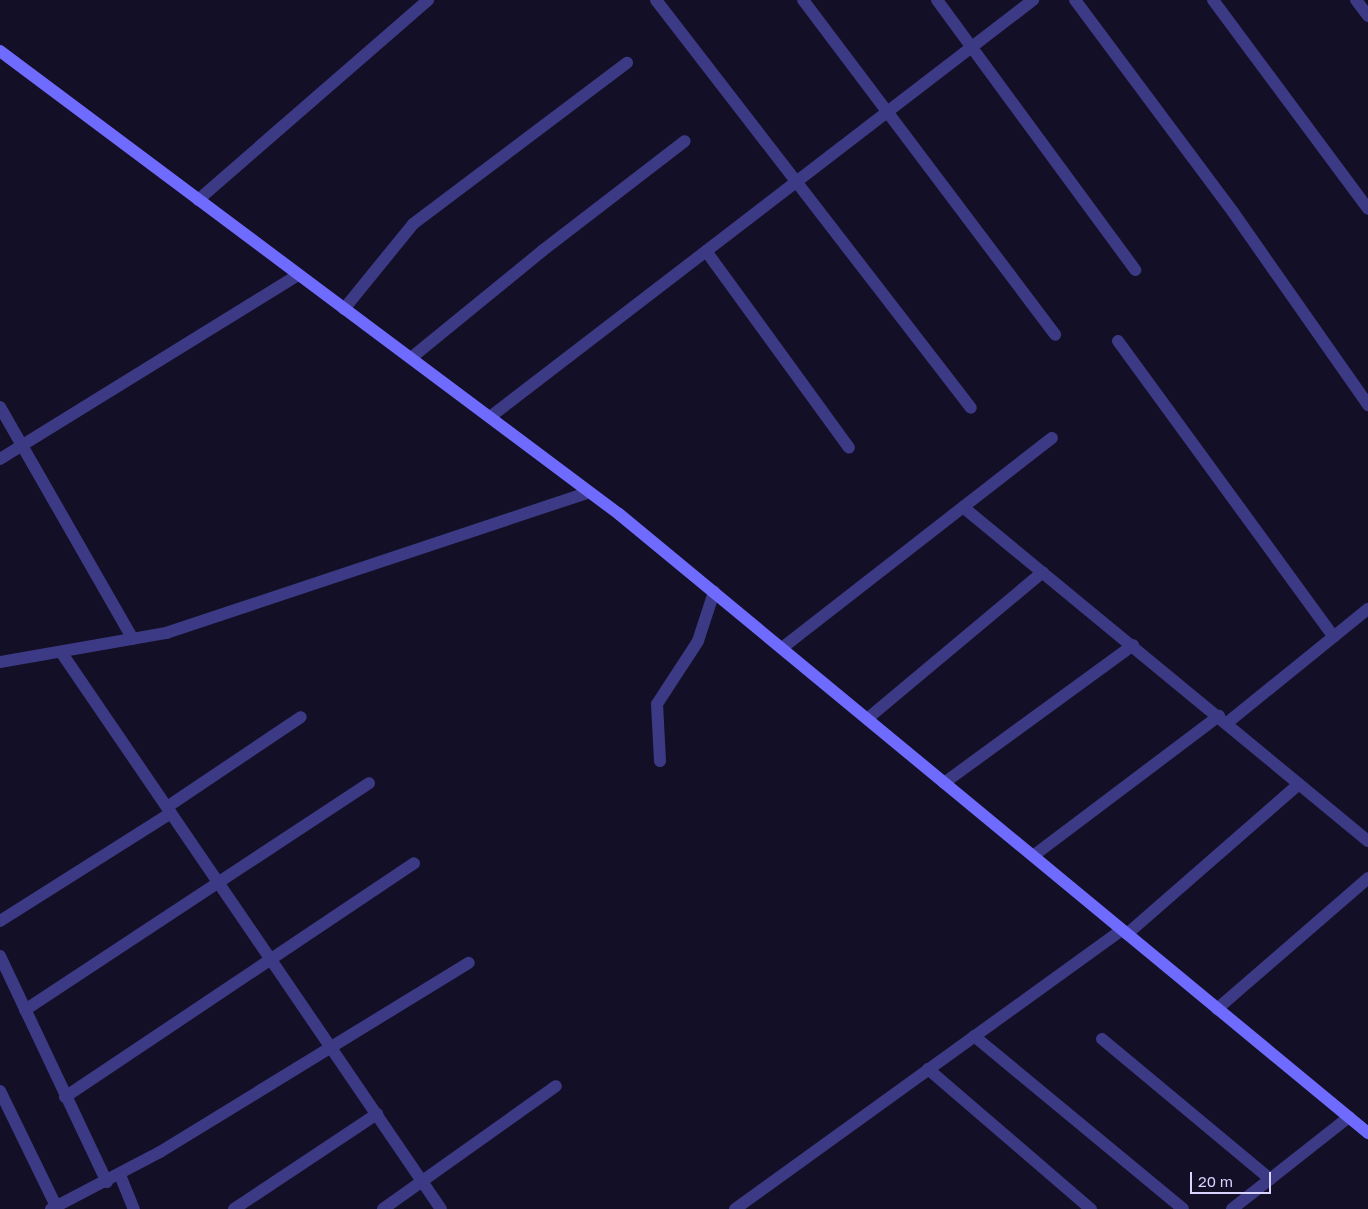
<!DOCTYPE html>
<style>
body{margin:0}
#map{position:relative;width:1368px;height:1209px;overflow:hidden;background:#130f26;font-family:"Golos Text",sans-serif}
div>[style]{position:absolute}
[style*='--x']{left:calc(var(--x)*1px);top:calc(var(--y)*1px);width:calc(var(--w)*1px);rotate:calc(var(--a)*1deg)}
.service>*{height:12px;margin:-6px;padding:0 6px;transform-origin:6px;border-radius:6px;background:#3d3a85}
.minor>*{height:12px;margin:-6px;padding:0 6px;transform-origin:6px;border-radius:6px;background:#3d3a85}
.tertiary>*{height:12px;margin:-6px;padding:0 6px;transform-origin:6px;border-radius:6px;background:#3d3a85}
.secondary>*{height:12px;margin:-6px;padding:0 6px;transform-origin:6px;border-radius:6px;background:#6f6bff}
span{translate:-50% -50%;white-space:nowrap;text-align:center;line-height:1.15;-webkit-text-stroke:4px #130f26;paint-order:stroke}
.scale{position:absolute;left:1190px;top:1172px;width:81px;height:22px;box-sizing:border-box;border:2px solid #d9d4ff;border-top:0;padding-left:6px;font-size:15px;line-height:18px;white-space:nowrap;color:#d9d4ff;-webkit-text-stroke:4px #130f26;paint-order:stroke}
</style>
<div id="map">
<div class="service">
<div style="--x:660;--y:761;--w:57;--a:-93"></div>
<div style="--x:657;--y:704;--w:75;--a:-56.9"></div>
<div style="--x:698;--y:641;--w:52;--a:-71.9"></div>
</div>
<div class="minor">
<div style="--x:656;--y:0;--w:515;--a:52.33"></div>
<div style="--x:803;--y:0;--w:419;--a:53"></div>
<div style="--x:937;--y:0;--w:335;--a:53.7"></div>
<div style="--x:1213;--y:0;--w:260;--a:53.4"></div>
<div style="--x:1356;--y:0;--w:20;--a:53"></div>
<div style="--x:198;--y:200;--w:305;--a:-41"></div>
<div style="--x:706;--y:251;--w:243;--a:54"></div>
<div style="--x:344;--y:309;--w:109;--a:-50.9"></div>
<div style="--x:413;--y:224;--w:268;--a:-37"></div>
<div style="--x:1118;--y:341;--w:366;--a:53.9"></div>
<div style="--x:411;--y:358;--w:169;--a:-39.2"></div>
<div style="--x:542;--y:251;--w:180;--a:-37.6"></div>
<div style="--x:0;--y:407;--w:267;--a:60.2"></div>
<div style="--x:490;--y:417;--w:685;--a:-37.52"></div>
<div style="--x:0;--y:459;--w:350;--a:-31.7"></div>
<div style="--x:963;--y:507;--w:525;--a:39.51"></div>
<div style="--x:782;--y:648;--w:342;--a:-37.9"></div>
<div style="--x:61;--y:652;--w:674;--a:55.7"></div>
<div style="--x:0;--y:662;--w:169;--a:-9.9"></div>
<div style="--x:166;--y:633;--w:446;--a:-18.4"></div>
<div style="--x:867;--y:719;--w:229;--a:-39.9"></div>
<div style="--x:1227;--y:723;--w:181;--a:-39"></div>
<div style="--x:944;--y:783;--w:234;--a:-36.1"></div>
<div style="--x:167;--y:807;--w:161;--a:-33.9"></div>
<div style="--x:1033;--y:856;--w:233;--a:-37"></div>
<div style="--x:0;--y:921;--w:202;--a:-32.3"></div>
<div style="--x:1127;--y:934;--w:228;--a:-41.1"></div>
<div style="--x:0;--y:956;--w:250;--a:64.7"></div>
<div style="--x:1217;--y:1009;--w:200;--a:-40.9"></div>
<div style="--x:25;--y:1010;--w:412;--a:-33.4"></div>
<div style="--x:974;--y:1036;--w:271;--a:39.6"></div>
<div style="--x:1102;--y:1039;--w:219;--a:39.8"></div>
<div style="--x:928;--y:1069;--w:215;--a:40.7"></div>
<div style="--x:0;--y:1091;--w:128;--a:64"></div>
<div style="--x:65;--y:1097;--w:420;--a:-33.8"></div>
<div style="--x:120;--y:1175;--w:37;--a:68"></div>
<div style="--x:51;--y:1209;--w:123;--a:-27.6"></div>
<div style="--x:160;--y:1152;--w:362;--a:-31.5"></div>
<div style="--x:234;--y:1209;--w:172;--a:-33.6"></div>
<div style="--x:383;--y:1209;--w:212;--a:-35.4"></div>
<div style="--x:735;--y:1209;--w:477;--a:-35.8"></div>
<div style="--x:1232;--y:1209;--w:149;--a:-38.2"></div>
</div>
<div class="tertiary">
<div style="--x:1075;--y:0;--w:264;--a:53.3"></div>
<div style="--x:1233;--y:212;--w:236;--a:55"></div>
</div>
<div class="secondary">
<div style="--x:0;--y:51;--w:773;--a:36.8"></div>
<div style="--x:619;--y:514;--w:972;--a:39.57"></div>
</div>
<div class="scale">20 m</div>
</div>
